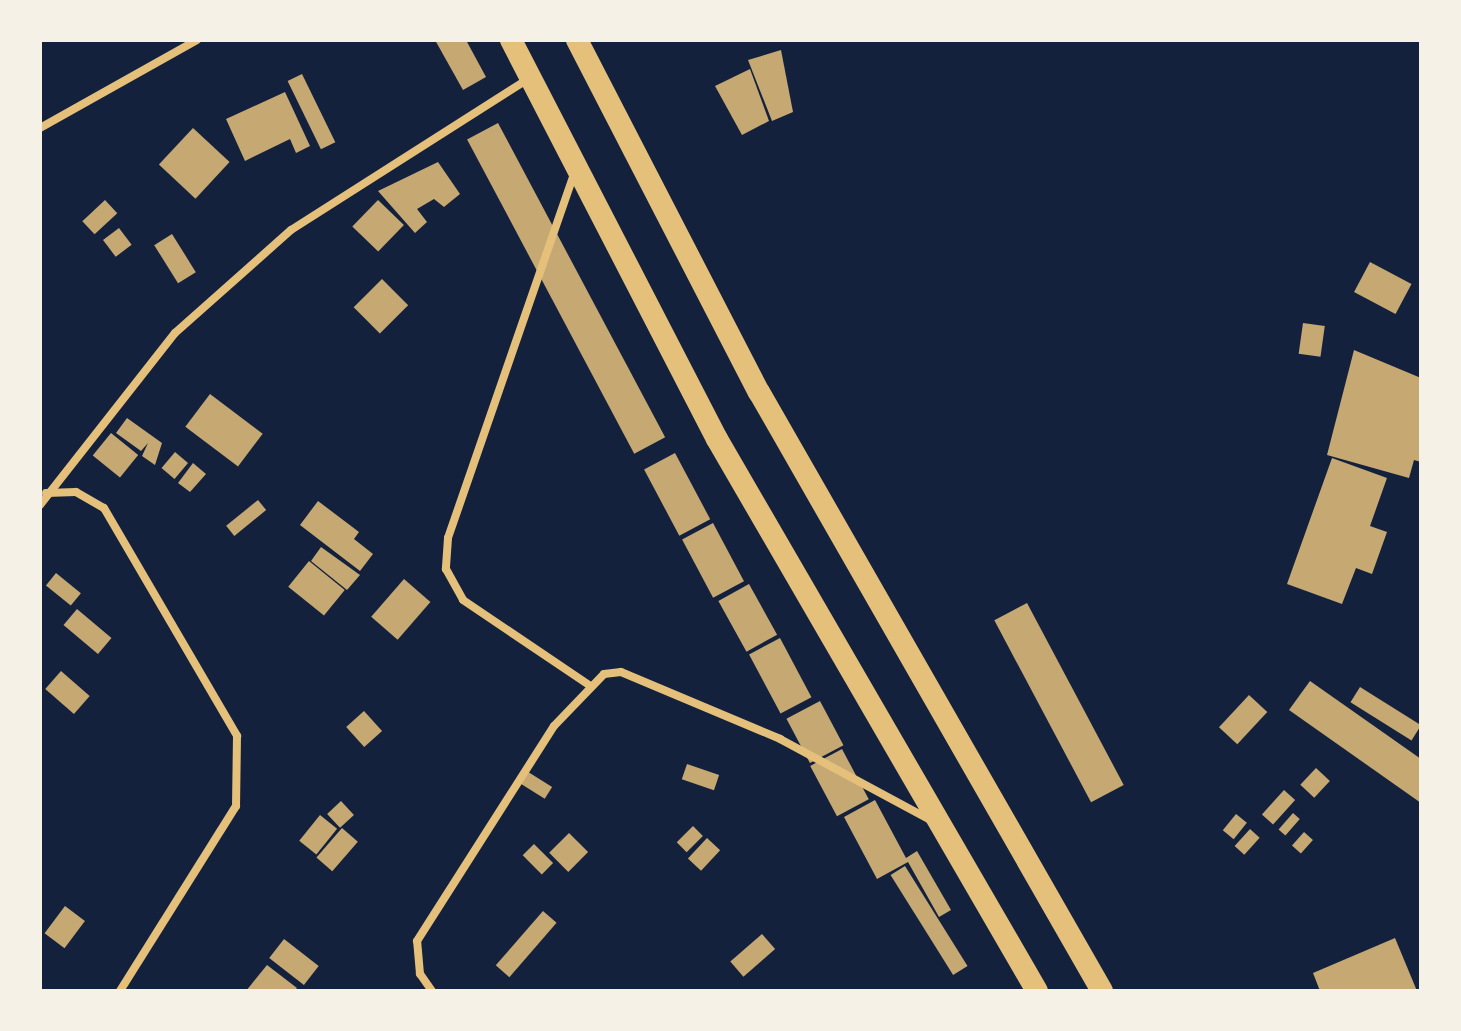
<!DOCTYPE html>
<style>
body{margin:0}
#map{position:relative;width:1461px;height:1031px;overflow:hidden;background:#14213d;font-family:Quicksand,sans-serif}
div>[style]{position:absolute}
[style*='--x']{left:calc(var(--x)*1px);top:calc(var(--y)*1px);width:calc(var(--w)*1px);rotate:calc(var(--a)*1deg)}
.building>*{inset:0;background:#c6a872;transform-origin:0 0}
.minor>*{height:8px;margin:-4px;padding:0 4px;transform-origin:4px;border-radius:4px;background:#e5c07b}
.trunk>*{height:22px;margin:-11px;padding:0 11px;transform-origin:11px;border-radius:11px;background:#e5c07b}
span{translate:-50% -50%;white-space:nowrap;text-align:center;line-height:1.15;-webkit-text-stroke:6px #f6f1e7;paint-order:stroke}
.frame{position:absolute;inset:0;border:42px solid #f6f1e7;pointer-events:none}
</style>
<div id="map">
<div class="building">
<div style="clip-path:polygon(435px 40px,466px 40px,486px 77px,463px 90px)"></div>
<div style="clip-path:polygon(781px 50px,793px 112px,772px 121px,748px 60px)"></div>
<div style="clip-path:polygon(750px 69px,769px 121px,742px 135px,715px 86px)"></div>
<div style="left:302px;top:74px;width:76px;height:16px;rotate:64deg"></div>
<div style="clip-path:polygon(285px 92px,310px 146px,296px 153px,290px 139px,245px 161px,226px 119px)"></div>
<div style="left:498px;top:123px;width:356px;height:35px;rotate:62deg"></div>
<div style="left:193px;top:128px;width:50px;height:50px;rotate:43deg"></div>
<div style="clip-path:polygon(438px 162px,460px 194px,444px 207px,434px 199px,417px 209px,427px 222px,415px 233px,378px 191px)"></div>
<div style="left:105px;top:200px;width:18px;height:31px;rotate:47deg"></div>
<div style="left:378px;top:200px;width:36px;height:37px;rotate:44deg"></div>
<div style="left:119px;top:228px;width:21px;height:20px;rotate:53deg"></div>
<div style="left:172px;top:234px;width:45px;height:21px;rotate:58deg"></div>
<div style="left:1370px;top:262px;width:47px;height:34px;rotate:28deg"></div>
<div style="left:382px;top:279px;width:37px;height:40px;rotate:45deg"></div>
<div style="left:1303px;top:323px;width:22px;height:31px;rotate:8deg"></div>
<div style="clip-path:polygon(1354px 350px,1421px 378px,1421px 462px,1414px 460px,1409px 478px,1327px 455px)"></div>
<div style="left:210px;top:394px;width:66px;height:41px;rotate:37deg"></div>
<div style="clip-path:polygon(127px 418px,162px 443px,155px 465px,142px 456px,148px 443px,141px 451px,116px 433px)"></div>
<div style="left:111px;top:433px;width:35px;height:29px;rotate:39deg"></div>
<div style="left:175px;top:452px;width:17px;height:21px;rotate:40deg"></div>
<div style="left:675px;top:453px;width:75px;height:35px;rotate:62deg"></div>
<div style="clip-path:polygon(1332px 458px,1387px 478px,1370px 526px,1387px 532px,1372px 574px,1356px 568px,1342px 604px,1287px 584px)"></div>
<div style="clip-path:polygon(193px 463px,206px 474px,190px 492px,178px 483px)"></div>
<div style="left:258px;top:500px;width:13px;height:41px;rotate:51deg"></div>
<div style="clip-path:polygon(318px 501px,359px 532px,354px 539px,373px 554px,360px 571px,300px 525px)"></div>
<div style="left:713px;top:523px;width:66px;height:35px;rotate:62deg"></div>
<div style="clip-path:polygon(321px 547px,360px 575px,347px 590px,311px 561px)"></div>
<div style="left:309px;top:561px;width:46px;height:33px;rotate:39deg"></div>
<div style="left:56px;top:573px;width:32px;height:16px;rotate:39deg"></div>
<div style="left:404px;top:579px;width:35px;height:50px;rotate:41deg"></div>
<div style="left:749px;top:584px;width:58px;height:35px;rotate:61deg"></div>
<div style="left:1027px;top:603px;width:206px;height:37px;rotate:62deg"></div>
<div style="left:77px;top:609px;width:45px;height:21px;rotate:40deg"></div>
<div style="left:780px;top:638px;width:67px;height:35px;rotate:62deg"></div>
<div style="left:61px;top:671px;width:38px;height:24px;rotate:41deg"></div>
<div style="clip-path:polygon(1310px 681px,1421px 759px,1421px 803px,1289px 710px)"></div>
<div style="left:1360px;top:687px;width:72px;height:18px;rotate:32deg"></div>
<div style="left:1249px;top:695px;width:25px;height:44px;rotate:43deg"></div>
<div style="left:820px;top:701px;width:50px;height:38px;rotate:62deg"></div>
<div style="left:364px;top:711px;width:27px;height:24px;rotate:48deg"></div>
<div style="left:842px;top:749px;width:57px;height:36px;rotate:62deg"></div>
<div style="left:687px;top:764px;width:34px;height:16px;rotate:19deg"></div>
<div style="left:1316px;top:768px;width:19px;height:23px;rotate:43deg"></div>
<div style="left:525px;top:770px;width:32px;height:14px;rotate:32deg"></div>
<div style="left:1284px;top:790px;width:15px;height:33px;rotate:42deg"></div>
<div style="clip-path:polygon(875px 800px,906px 858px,917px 851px,951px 910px,939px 917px,908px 862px,877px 879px,844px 817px)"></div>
<div style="left:341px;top:801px;width:19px;height:19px;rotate:47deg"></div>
<div style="left:1293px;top:813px;width:9px;height:22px;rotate:41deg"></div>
<div style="left:1236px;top:814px;width:14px;height:21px;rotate:39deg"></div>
<div style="left:320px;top:815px;width:22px;height:33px;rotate:39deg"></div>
<div style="left:693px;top:826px;width:14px;height:23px;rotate:45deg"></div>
<div style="left:342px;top:828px;width:21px;height:39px;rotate:41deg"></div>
<div style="left:1250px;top:829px;width:13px;height:23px;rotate:42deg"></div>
<div style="left:1304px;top:832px;width:12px;height:18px;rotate:42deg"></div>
<div style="left:569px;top:833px;width:27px;height:28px;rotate:45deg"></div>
<div style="left:707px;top:838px;width:18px;height:28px;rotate:43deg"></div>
<div style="left:534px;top:844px;width:27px;height:16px;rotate:45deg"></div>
<div style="left:905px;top:866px;width:118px;height:17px;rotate:58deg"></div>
<div style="left:65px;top:906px;width:25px;height:34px;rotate:37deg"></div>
<div style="left:543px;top:911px;width:18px;height:72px;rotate:41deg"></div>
<div style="left:762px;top:934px;width:20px;height:42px;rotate:49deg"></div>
<div style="clip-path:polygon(1395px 938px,1417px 991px,1320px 991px,1313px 973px)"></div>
<div style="left:284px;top:939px;width:44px;height:24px;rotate:38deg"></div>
<div style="clip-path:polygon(267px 965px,297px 988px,294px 991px,246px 991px)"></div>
</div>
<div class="minor">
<div style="--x:40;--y:128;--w:180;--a:-29.3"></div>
<div style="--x:574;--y:174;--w:385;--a:109.1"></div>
<div style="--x:448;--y:538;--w:31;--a:94"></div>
<div style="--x:446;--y:569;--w:35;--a:61"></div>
<div style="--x:463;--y:600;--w:152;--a:34"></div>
<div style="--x:46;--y:493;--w:30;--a:-2"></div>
<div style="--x:76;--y:492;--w:32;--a:30"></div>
<div style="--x:104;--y:508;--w:264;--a:59.7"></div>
<div style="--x:237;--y:736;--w:70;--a:90.8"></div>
<div style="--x:236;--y:806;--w:218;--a:122.1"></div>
<div style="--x:40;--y:505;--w:219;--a:-51.9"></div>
<div style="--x:175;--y:333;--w:155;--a:-41.6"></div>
<div style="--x:291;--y:230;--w:281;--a:-32.5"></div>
<div style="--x:432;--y:991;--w:21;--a:-125"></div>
<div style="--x:420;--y:974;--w:33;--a:-95"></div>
<div style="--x:417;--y:941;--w:255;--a:-57.5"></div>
<div style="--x:554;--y:726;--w:72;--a:-46.1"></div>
<div style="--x:604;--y:674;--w:17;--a:-7"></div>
<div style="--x:621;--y:672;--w:173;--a:22.8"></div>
<div style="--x:780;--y:739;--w:173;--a:28.3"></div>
</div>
<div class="trunk">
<div style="--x:511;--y:40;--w:449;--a:62.7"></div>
<div style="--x:717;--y:439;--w:638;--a:59.9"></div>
<div style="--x:577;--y:40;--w:396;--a:62.7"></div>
<div style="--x:759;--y:392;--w:690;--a:60.2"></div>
</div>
<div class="frame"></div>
</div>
